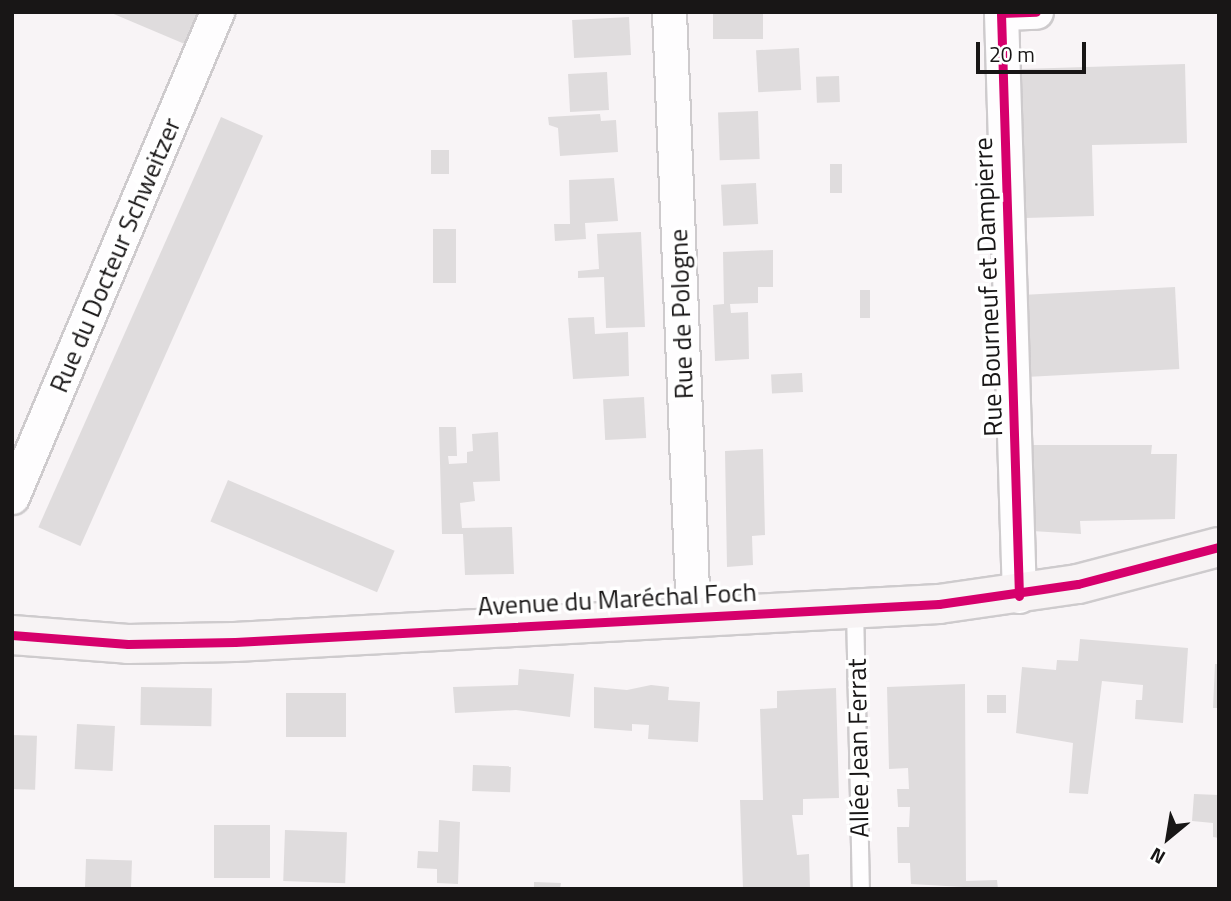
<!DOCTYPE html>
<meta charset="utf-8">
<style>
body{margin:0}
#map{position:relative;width:1231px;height:901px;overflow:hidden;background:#f8f4f6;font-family:"Titillium Web",sans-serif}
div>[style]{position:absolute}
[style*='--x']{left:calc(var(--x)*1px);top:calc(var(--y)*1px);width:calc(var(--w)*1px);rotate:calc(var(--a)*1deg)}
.building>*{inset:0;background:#dfdcdd;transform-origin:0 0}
.roads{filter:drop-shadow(2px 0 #cecbcd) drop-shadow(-2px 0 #cecbcd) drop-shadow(0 2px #cecbcd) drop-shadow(0 -2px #cecbcd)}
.service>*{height:16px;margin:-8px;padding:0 8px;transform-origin:8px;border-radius:8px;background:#fefdfe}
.minor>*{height:33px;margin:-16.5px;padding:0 16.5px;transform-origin:16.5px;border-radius:16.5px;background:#fefdfe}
.secondary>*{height:38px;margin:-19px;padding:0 19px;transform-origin:19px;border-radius:19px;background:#f7f3f4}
.cycleway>*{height:9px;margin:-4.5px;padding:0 4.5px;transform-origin:4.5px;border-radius:4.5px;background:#d6006c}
span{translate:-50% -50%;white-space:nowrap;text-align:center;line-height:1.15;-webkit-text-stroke:7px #fff;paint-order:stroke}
.street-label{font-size:26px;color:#181616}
.frame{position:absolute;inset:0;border:14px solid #181616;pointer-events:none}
.north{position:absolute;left:1133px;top:803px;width:70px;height:70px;-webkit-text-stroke:5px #fff;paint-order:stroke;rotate:210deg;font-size:19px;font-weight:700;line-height:28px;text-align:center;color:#181616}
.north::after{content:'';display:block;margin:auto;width:24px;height:32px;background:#181616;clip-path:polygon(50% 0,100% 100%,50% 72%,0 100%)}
.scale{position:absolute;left:976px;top:42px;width:110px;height:32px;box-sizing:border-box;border:4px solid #181616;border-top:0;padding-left:9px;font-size:21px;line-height:24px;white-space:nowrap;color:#181616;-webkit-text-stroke:5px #fff;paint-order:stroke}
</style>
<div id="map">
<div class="building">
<div style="clip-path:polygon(109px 12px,201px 12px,187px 45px)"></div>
<div style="left:713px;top:12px;width:50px;height:27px"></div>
<div style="left:629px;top:17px;width:38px;height:57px;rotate:87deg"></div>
<div style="left:799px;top:48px;width:42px;height:43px;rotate:87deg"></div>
<div style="clip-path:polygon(1185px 64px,1187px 143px,1092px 145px,1094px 216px,1025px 218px,1021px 69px)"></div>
<div style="left:607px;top:72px;width:38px;height:39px;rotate:87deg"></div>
<div style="left:839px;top:76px;width:26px;height:23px;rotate:88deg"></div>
<div style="left:758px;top:111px;width:48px;height:40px;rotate:88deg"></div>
<div style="clip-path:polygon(600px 114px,601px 121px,616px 120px,618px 152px,560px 156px,558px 128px,549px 125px,548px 117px)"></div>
<div style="left:221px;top:117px;width:46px;height:449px;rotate:24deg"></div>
<div style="left:449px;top:150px;width:24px;height:18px;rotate:90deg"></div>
<div style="left:830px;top:164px;width:12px;height:29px"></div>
<div style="clip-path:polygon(614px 178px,618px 221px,585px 223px,586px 239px,555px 241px,554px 224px,570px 224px,569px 180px)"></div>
<div style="left:756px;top:183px;width:41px;height:35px;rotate:87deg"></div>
<div style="left:433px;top:229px;width:23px;height:54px"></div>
<div style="clip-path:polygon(641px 232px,645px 327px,606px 328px,604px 277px,578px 278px,578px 271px,599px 269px,597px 234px)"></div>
<div style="clip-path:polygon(773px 250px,773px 287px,758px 287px,758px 303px,730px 304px,731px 313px,748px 312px,749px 359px,715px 361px,713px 305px,724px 304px,723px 252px)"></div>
<div style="left:1175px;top:287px;width:82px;height:149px;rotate:87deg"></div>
<div style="left:860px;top:290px;width:10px;height:28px"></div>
<div style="clip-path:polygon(594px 317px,595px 334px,628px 332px,629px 376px,573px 379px,568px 318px)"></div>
<div style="left:802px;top:373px;width:19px;height:31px;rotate:87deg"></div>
<div style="left:644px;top:397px;width:41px;height:41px;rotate:87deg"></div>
<div style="clip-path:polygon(439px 427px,456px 427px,457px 456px,448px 456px,449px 464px,467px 463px,467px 452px,473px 451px,472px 434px,498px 432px,500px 481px,473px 482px,475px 501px,460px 503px,462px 528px,512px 527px,514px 574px,465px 575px,463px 534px,442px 534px)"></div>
<div style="clip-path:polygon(1030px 445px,1152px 445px,1151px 454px,1177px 454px,1175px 519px,1080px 521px,1081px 534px,1032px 531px)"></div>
<div style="clip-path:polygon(763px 449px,765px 535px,752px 536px,753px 565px,727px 567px,725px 451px)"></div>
<div style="left:228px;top:480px;width:181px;height:45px;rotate:23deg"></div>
<div style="clip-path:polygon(1080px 639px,1188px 648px,1183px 723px,1135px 719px,1136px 700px,1142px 700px,1143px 685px,1102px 681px,1088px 794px,1069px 793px,1073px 743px,1016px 733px,1022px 667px,1056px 670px,1057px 660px,1078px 661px)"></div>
<div style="clip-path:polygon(1215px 664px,1219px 664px,1219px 708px,1213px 708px)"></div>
<div style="clip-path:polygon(519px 669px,574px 674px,570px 717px,516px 710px,455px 713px,453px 687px,518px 685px)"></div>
<div style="clip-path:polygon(965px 684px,966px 881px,997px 880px,998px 889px,911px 884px,910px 863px,898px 863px,897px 827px,909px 827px,910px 807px,898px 807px,897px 789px,909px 789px,908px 768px,889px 769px,887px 687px)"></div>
<div style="clip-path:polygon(651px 685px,669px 687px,668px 700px,700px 702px,698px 742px,648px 739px,649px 725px,632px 724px,632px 731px,594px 728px,594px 687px,627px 690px)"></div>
<div style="left:141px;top:687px;width:71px;height:38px;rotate:1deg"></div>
<div style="clip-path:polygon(836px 688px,839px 798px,803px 799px,803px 815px,792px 815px,797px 855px,809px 854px,810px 889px,743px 889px,740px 800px,763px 800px,760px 709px,777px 708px,777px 691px)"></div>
<div style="left:286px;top:693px;width:60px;height:44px"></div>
<div style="left:987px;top:695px;width:19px;height:18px"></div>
<div style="left:77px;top:724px;width:38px;height:45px;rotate:3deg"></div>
<div style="left:12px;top:735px;width:25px;height:54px;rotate:2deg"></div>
<div style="left:473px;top:765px;width:38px;height:26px;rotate:2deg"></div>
<div style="clip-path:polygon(1194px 794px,1219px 795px,1219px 838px,1213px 837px,1213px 823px,1192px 821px)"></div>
<div style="clip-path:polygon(439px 820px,460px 822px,458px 884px,437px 883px,437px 869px,417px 868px,418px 851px,438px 852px)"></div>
<div style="left:214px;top:825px;width:56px;height:53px"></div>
<div style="left:285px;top:830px;width:62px;height:51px;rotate:2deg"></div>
<div style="left:86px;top:859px;width:46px;height:30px;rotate:2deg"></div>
<div style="clip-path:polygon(534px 882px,561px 883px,560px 889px,534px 889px)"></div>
</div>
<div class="roads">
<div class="service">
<div style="--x:855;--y:608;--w:281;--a:88.8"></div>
</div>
<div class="minor">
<div style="--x:669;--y:12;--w:604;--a:87.72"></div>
<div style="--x:12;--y:497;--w:527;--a:-67.09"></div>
<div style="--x:1019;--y:596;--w:583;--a:-91.77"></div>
<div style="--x:1001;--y:13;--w:35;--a:-2"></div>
</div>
<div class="secondary">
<div style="--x:12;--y:635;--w:116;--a:4.4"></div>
<div style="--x:128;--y:644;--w:107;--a:-1.1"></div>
<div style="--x:235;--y:642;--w:705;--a:-3.09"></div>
<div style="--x:939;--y:604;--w:140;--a:-8.2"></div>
<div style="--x:1078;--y:584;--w:146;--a:-14.7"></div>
</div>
</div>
<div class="cycleway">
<div style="--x:1019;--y:596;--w:583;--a:-91.77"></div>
<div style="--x:1001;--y:13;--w:35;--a:-2"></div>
<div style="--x:12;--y:635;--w:116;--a:4.4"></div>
<div style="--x:128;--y:644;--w:107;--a:-1.1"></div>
<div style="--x:235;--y:642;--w:705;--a:-3.09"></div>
<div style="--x:939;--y:604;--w:140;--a:-8.2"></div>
<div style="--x:1078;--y:584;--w:146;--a:-14.7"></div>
</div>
<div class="street-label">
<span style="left:115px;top:255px;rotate:-67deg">Rue du Docteur Schweitzer</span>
<span style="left:988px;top:287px;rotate:-92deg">Rue Bourneuf et Dampierre</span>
<span style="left:681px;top:314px;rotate:-92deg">Rue de Pologne</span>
<span style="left:617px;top:599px;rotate:-3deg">Avenue du Maréchal Foch</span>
<span style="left:858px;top:748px;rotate:-91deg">Allée Jean Ferrat</span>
</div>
<div class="frame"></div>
<div class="north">N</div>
<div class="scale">20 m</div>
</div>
